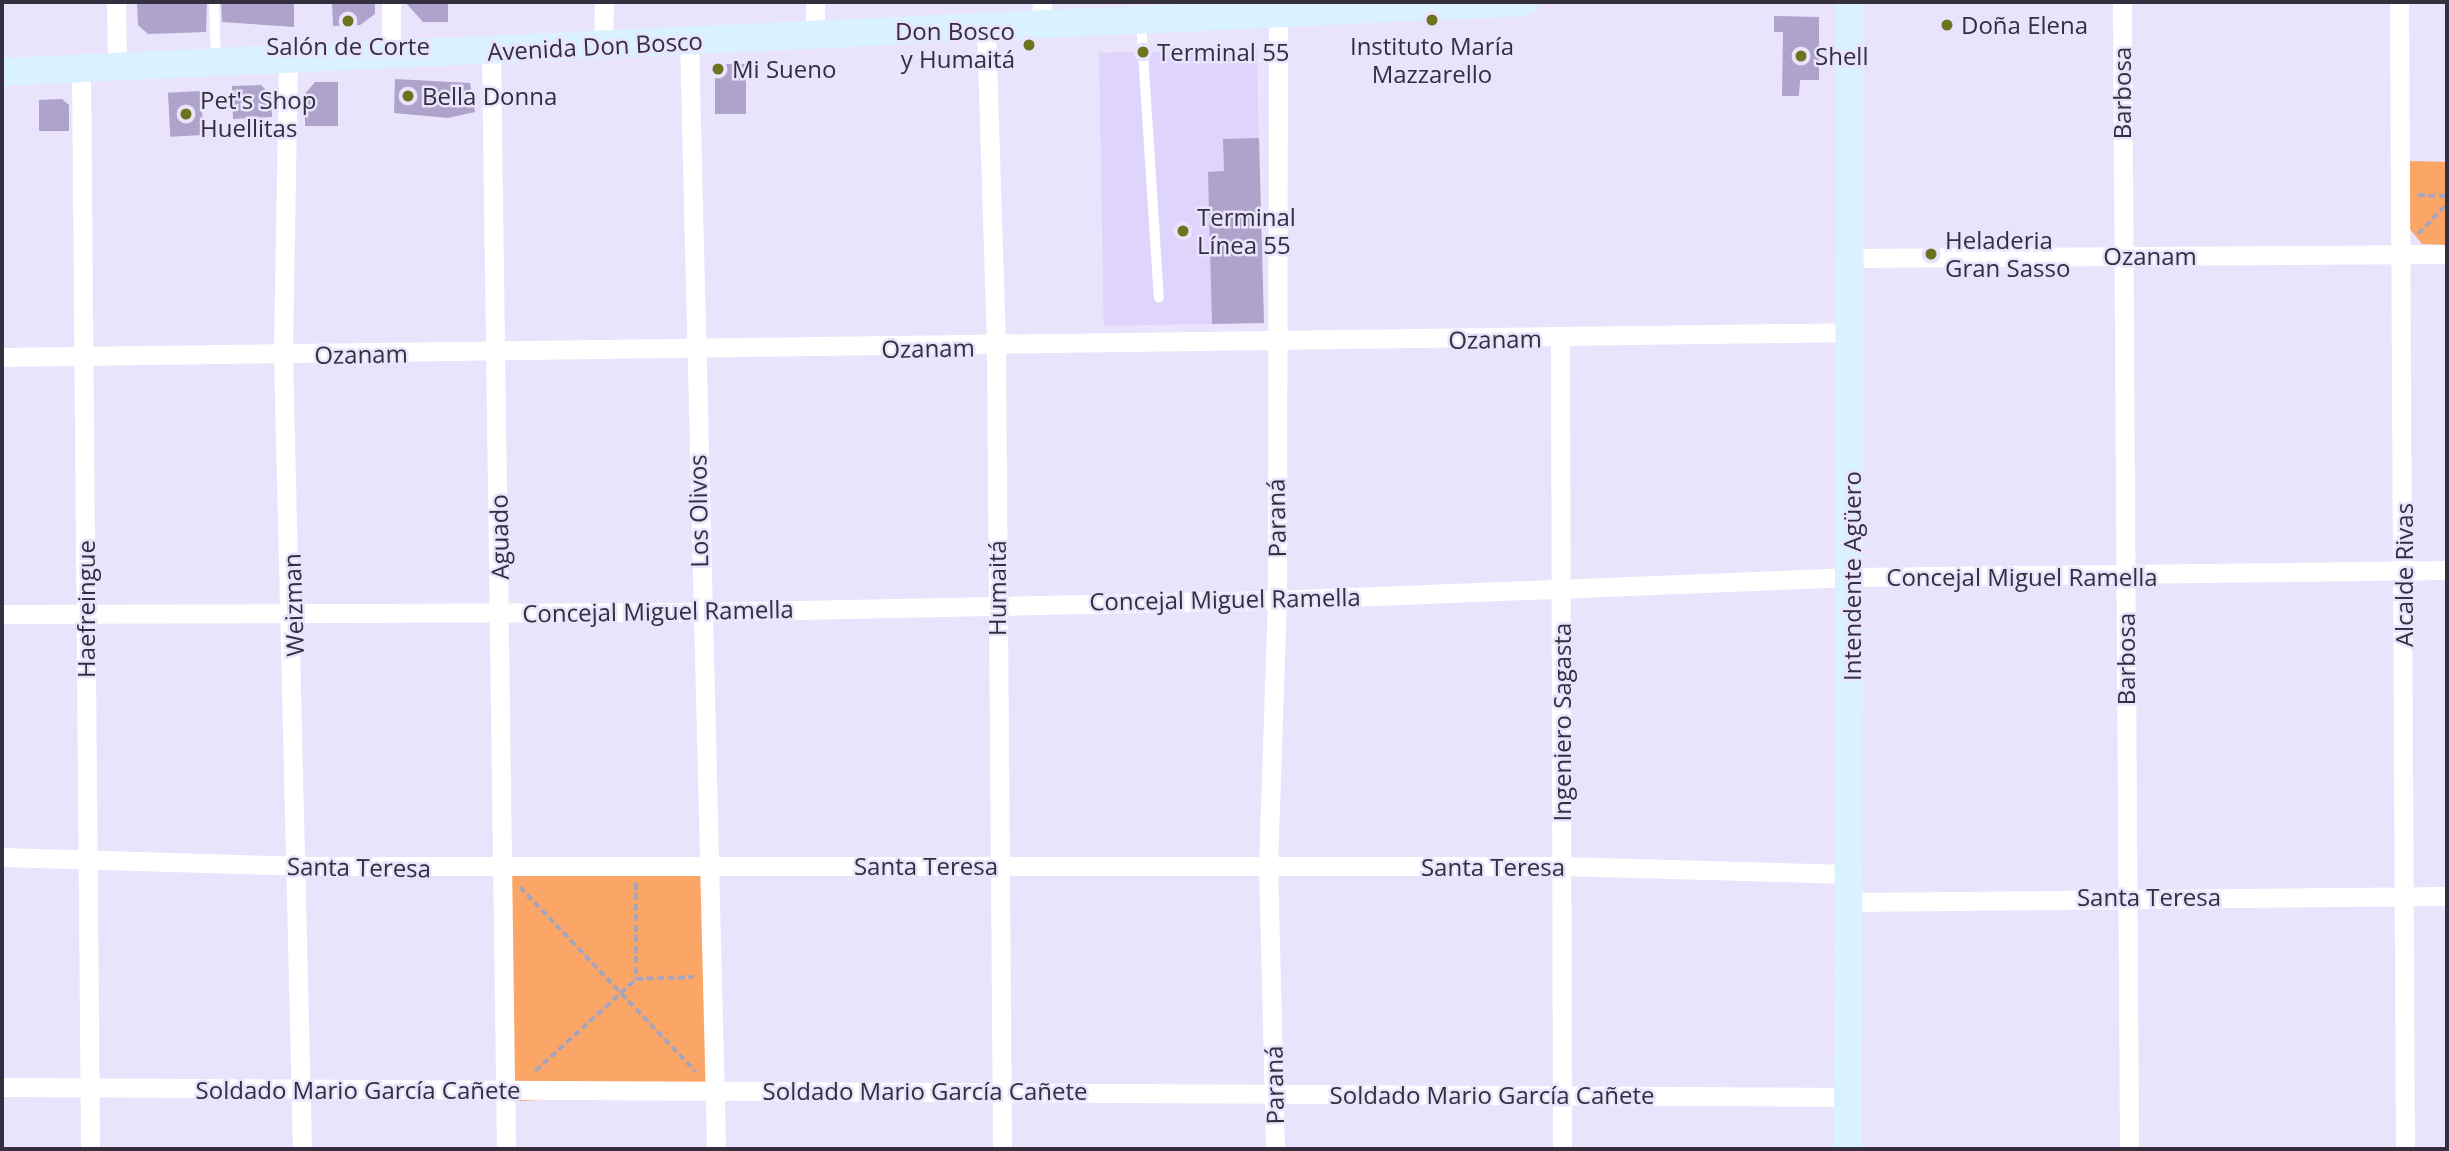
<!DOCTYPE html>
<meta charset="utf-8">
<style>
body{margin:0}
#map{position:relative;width:2449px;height:1151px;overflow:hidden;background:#e9e3fc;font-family:"Open Sans",sans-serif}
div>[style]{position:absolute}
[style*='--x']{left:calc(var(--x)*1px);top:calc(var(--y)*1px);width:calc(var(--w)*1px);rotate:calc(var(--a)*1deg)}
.built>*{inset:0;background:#ded4fc;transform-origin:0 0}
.green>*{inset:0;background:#fba566;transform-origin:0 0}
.building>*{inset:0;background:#ada3cb;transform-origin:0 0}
.path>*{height:3.5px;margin-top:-1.75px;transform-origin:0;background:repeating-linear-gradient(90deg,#aaa4ba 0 7px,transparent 0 10.5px)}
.lane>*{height:10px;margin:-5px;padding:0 5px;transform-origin:5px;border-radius:5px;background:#fff}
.street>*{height:19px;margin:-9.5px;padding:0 9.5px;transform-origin:9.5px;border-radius:9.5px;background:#fff}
.secondary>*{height:28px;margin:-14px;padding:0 14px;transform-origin:14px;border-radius:14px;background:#daf1ff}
.dots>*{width:19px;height:19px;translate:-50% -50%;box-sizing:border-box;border:4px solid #e9e3fc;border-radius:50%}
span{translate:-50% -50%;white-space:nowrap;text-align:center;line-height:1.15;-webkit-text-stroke:5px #e9e3fc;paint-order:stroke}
.poi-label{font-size:24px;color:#332f3f}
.left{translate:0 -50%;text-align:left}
.right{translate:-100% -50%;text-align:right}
.street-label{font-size:24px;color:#332f3f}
.frame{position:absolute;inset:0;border:4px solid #332f3f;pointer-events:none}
</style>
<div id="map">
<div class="built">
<div style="left:1257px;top:50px;width:273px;height:158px;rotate:89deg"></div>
</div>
<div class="green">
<div style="clip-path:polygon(2410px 161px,2447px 162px,2447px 245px,2422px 244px,2409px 228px)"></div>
<div style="left:704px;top:866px;width:225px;height:201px;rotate:87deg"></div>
</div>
<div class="building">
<div style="clip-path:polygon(137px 2px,207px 2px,206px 32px,148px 34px,138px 25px)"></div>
<div style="clip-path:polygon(221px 2px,294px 2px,294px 27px,222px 22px)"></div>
<div style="clip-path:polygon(332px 2px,375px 2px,375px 14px,360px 25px,333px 26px)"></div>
<div style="clip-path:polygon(405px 2px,448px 2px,448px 22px,423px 22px)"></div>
<div style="clip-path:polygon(1774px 16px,1819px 17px,1819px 80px,1800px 80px,1799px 96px,1782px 96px,1783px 32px,1774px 32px)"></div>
<div style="left:715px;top:64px;width:31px;height:50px"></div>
<div style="clip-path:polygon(395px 79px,470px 83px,475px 112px,448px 118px,394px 113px)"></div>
<div style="clip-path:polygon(315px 82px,338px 82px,338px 126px,305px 126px,305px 94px)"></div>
<div style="clip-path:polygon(261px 85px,271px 95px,272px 117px,233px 119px,232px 86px)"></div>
<div style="left:201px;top:91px;width:44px;height:33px;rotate:87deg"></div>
<div style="clip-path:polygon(62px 99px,69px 105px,69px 131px,39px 131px,39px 100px)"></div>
<div style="clip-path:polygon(1259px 138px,1264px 323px,1212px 324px,1208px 172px,1224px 171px,1223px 139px)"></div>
</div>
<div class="path">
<div style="--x:2418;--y:195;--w:29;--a:2"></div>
<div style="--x:2418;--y:234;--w:42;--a:-46"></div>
<div style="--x:636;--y:883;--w:96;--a:90"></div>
<div style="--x:520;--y:887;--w:255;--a:46.4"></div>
<div style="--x:535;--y:1071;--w:137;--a:-42.3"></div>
<div style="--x:636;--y:979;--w:58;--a:-2"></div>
</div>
<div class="lane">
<div style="--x:214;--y:2;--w:58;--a:88"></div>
<div style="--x:1141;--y:22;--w:276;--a:86.3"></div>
</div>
<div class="street">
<div style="--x:116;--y:2;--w:66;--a:89.1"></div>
<div style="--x:391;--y:2;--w:54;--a:90"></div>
<div style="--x:2122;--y:2;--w:1147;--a:89.65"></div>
<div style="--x:2399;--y:2;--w:1147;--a:89.7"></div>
<div style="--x:1041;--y:25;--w:23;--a:-88"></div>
<div style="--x:986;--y:27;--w:320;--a:88.2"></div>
<div style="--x:996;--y:347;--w:802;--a:89.57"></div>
<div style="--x:815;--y:35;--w:33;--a:-90"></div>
<div style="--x:689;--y:41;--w:1108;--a:88.6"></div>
<div style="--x:603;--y:46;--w:44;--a:-88.7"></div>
<div style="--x:491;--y:51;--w:1098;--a:89.22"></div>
<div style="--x:288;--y:61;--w:294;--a:91"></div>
<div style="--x:283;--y:355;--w:794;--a:88.63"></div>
<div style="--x:81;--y:69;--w:1080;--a:89.52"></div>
<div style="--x:1852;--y:258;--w:595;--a:-0.39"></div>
<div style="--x:1560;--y:338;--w:811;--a:89.86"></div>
<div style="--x:2;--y:357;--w:1851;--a:-0.77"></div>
<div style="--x:2;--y:614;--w:697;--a:-0.16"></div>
<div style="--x:699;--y:612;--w:578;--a:-1.19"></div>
<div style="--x:1277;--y:600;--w:574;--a:-2.29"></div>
<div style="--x:1851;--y:577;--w:596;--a:-0.67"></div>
<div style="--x:2;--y:857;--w:296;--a:1.7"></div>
<div style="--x:298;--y:866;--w:1263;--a:0"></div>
<div style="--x:1561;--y:866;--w:290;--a:1.6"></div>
<div style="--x:1851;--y:902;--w:596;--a:-0.58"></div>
<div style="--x:2;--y:1087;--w:1846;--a:0.31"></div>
<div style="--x:1275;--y:1149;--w:281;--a:-91.4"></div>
<div style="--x:1268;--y:868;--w:268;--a:-88.1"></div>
<div style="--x:1277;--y:600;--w:587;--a:-89.9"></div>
</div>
<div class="secondary">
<div style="--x:2;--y:72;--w:1525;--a:-2.63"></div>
<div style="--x:1848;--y:1149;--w:1147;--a:-89.9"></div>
</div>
<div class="dots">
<div style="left:1432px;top:20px;background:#6b7520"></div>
<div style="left:348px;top:21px;background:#6b7520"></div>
<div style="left:1947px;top:25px;background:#6b7520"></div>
<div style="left:1029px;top:45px;background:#6b7520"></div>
<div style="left:1143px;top:52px;background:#6b7520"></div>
<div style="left:1801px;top:56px;background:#6b7520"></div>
<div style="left:718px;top:69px;background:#6b7520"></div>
<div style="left:408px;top:96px;background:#6b7520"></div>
<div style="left:186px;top:114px;background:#6b7520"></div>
<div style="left:1183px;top:231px;background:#6b7520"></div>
<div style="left:1931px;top:254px;background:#6b7520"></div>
</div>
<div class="poi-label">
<span class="left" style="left:1961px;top:25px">Doña Elena</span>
<span class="right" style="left:1015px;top:45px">Don Bosco<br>y Humaitá</span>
<span style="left:348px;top:46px">Salón de Corte</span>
<span style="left:1432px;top:60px">Instituto María<br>Mazzarello</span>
<span class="left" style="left:1157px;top:52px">Terminal 55</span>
<span class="left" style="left:1815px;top:56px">Shell</span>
<span class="left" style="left:732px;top:69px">Mi Sueno</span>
<span class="left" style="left:422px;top:96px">Bella Donna</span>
<span class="left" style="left:200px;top:114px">Pet's Shop<br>Huellitas</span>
<span class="left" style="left:1197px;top:231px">Terminal<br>Línea 55</span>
<span class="left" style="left:1945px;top:254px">Heladeria<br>Gran Sasso</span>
</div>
<div class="street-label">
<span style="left:595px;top:46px;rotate:-3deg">Avenida Don Bosco</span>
<span style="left:2122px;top:93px;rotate:-90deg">Barbosa</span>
<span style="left:2150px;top:256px">Ozanam</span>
<span style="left:1495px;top:339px;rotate:-1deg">Ozanam</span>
<span style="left:928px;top:348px;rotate:-1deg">Ozanam</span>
<span style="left:361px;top:354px;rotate:-1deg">Ozanam</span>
<span style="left:698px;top:511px;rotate:-91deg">Los Olivos</span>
<span style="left:1276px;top:518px;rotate:-91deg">Paraná</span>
<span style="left:499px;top:537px;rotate:-91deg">Aguado</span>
<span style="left:2404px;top:575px;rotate:-90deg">Alcalde Rivas</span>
<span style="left:1852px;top:576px;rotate:-90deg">Intendente Agüero</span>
<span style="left:2022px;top:577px">Concejal Miguel Ramella</span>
<span style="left:997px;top:588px;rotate:-90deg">Humaitá</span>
<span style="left:1225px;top:599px;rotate:-1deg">Concejal Miguel Ramella</span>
<span style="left:293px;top:605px;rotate:-92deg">Weizman</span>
<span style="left:86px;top:609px;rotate:-90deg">Haefreingue</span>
<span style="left:658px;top:611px;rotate:-1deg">Concejal Miguel Ramella</span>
<span style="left:2126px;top:659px;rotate:-90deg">Barbosa</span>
<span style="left:1562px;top:722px;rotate:-90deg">Ingeniero Sagasta</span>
<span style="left:926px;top:866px">Santa Teresa</span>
<span style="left:359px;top:867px;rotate:1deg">Santa Teresa</span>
<span style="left:1493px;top:867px">Santa Teresa</span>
<span style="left:2149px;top:897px">Santa Teresa</span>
<span style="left:1274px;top:1085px;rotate:-91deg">Paraná</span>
<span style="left:358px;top:1090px">Soldado Mario García Cañete</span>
<span style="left:925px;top:1091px">Soldado Mario García Cañete</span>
<span style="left:1492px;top:1095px">Soldado Mario García Cañete</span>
</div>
<div class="frame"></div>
</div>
